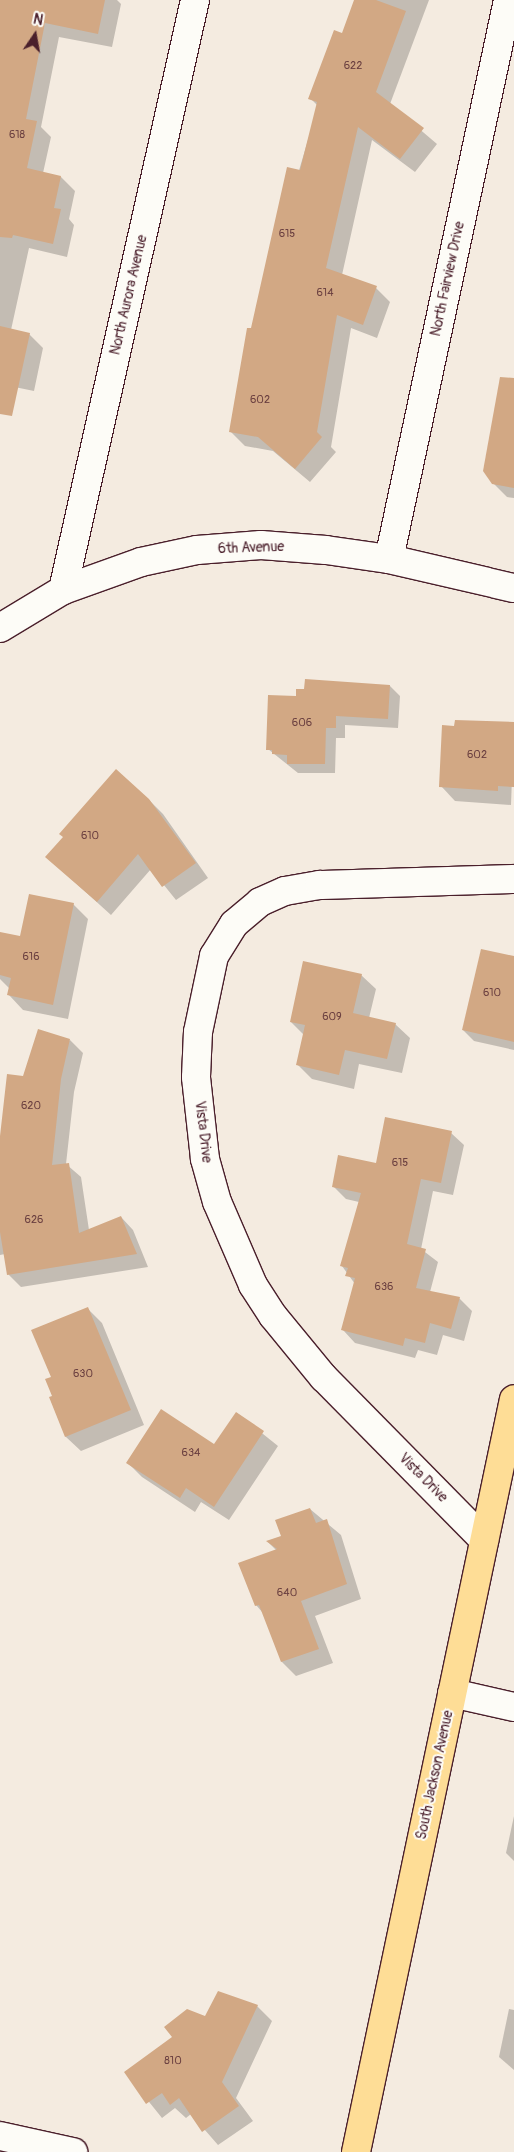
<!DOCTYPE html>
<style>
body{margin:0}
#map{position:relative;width:514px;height:2152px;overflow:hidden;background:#f4ebe0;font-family:Pangolin,sans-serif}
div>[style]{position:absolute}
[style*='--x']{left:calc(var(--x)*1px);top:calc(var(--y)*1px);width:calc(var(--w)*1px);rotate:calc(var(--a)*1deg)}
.shadow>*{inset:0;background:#0003}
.building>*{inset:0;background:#d2a884}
.roads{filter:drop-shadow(1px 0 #4a1f2b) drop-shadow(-1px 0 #4a1f2b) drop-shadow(0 1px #4a1f2b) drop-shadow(0 -1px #4a1f2b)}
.minor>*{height:28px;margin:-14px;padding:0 14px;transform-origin:14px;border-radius:14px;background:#fdfcf7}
.tertiary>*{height:28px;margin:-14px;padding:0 14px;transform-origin:14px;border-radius:14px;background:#fdfcf7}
.primary>*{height:28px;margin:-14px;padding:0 14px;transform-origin:14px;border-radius:14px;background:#fedd96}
span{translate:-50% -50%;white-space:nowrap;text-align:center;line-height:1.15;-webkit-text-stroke:4px #fdfcf7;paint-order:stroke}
.number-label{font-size:11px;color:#6c4141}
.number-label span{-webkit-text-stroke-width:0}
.street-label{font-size:14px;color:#4a1f2b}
.north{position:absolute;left:10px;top:10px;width:50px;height:50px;-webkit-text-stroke:4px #fdfcf7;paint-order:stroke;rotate:12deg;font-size:14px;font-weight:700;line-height:20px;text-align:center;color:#4a1f2b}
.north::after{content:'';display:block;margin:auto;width:18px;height:22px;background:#4a1f2b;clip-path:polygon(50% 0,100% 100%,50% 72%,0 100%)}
</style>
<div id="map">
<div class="shadow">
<div style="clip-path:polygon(0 0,117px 0,121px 4px,112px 47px,59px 37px,41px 127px,51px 137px,43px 173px,61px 177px,75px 191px,69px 219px,74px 225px,67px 257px,29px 248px,11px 330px,29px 334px,43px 348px,34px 391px,0 384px)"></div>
<div style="clip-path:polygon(356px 0,429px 0,390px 104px,437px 144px,415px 172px,372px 140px,342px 275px,376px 288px,390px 302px,377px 338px,351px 328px,331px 447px,336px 452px,310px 482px,273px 451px,245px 446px,230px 431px,252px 330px,318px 106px,310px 98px,343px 35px)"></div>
<div style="clip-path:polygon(514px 402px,514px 498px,507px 497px,493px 483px)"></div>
<div style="clip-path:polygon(390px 686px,400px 696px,398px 728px,345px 725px,345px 738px,336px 738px,335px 773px,298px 773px,268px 749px,297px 697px)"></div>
<div style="clip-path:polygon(514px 724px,511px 805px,455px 801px,441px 786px,455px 727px)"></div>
<div style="clip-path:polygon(149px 800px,163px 814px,208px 878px,176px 900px,151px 869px,111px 915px,47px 857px)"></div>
<div style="clip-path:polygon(73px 904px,88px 919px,68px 1019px,23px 1010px,9px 995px,9px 988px,0 979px,0 946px,21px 938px)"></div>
<div style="clip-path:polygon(514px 957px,514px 1050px,474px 1041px,463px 1030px)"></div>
<div style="clip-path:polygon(361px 975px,376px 989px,369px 1018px,395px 1024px,410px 1038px,402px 1073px,359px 1064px,354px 1089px,312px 1079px,297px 1064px,304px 1035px,291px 1022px)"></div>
<div style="clip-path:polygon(70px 1040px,83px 1053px,74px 1092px,66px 1164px,81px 1177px,89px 1230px,121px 1217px,133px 1230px,148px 1267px,21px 1287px,8px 1274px,5px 1254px,0 1255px,0 1148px,24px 1077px)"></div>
<div style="clip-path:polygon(451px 1133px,464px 1145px,453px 1195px,433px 1191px,421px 1249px,438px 1262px,430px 1292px,459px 1298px,472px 1311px,464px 1341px,443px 1335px,437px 1355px,418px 1350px,415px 1358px,355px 1343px,343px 1330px,355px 1284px,342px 1266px,359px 1202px,346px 1199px,333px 1186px)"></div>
<div style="clip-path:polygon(87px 1308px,102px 1323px,144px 1425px,81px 1451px,66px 1437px,50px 1398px,54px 1397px,52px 1377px)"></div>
<div style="clip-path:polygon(237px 1413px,278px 1446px,229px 1520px,201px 1502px,195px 1512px,142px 1477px,127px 1462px,215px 1446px)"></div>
<div style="clip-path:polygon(310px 1509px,341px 1535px,361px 1599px,315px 1616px,333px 1663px,296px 1676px,282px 1662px,263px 1613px,256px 1605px,276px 1550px,268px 1542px,283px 1537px)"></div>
<div style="clip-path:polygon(514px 1816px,514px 1861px,506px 1853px)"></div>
<div style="clip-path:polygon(257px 2006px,272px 2021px,236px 2098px,253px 2121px,218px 2145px,191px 2114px,186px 2118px,175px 2108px,162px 2118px,125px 2072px,206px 2018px)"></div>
<div style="clip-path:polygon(509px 2009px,514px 2010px,514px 2070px,499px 2057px)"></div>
</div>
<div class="building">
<div style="clip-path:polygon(0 0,105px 0,98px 34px,45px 23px,26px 119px,37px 121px,27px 168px,61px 176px,54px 208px,61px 209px,53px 244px,13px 235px,12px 238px,0 237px)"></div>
<div style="clip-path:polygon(354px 0,376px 0,406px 11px,376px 92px,424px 128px,400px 159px,358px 127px,326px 268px,377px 286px,363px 325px,337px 315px,317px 432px,322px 437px,295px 469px,258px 437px,229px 432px,247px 328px,251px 328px,287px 167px,300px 170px,317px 102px,308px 99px,334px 30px,342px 33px)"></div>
<div style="clip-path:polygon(0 326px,30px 333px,12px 416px,0 414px)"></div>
<div style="clip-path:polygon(500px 377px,514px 378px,514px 488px,492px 484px,483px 471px)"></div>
<div style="clip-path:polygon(305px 679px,390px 685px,388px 719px,336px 716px,336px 728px,326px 728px,325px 764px,287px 764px,287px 755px,272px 754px,272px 750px,266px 750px,268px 695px,296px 696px,296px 689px,304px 689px)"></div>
<div style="clip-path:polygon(455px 720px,514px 722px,514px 787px,498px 786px,498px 791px,439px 787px,442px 725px,454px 726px)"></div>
<div style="clip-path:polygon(116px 769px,149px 799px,196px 863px,162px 887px,138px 854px,97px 902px,45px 857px,63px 837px,59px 834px)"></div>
<div style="clip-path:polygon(29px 894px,74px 903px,53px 1005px,7px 995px,11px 978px,0 975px,0 932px,20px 936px)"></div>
<div style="clip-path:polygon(481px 949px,514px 956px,514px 1042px,462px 1030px)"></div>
<div style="clip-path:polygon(303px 961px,362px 974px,353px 1013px,396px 1023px,387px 1059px,345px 1050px,339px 1075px,296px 1065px,305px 1025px,290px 1022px)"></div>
<div style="clip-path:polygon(38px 1029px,70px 1039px,61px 1079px,52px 1165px,69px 1163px,79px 1233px,121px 1216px,137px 1254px,7px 1275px,0 1232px,0 1136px,7px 1074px,23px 1076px)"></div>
<div style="clip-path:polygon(385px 1117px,452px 1131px,441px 1183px,421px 1179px,407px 1244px,426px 1249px,416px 1288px,460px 1297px,451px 1329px,430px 1323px,425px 1343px,405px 1338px,403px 1346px,341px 1330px,355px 1278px,345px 1276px,348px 1268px,340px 1266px,361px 1193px,332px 1187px,338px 1155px,376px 1163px)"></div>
<div style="clip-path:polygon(88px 1307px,131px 1410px,65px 1437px,49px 1397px,52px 1396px,45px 1379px,51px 1377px,31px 1330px)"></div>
<div style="clip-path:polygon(161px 1409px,214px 1444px,236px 1412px,264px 1431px,214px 1507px,186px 1488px,180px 1498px,126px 1463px)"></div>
<div style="clip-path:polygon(310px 1508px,316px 1523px,327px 1519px,347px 1584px,301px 1601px,319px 1649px,281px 1662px,259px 1605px,255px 1606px,238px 1563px,277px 1549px,266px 1541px,281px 1536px,275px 1520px)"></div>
<div style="clip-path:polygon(218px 1991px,258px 2005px,222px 2082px,239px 2106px,202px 2132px,179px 2098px,170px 2105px,162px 2093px,146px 2104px,124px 2072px,172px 2037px,164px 2027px,187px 2009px,205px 2016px)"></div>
</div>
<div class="roads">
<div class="minor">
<div style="--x:389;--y:559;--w:572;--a:-77.98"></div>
<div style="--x:63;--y:590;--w:605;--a:-77.39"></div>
<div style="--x:484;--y:1540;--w:228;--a:-134.6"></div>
<div style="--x:324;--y:1378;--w:80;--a:-129.4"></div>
<div style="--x:273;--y:1316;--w:37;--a:-123"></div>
<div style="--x:253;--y:1285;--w:90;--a:-113.4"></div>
<div style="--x:217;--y:1202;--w:45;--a:-105.6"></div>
<div style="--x:205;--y:1159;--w:82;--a:-96.3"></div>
<div style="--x:196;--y:1077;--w:45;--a:-87.5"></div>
<div style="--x:198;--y:1032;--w:78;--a:-78.1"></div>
<div style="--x:214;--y:956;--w:38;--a:-58"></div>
<div style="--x:234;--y:924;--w:34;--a:-40"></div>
<div style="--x:260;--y:902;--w:27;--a:-24"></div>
<div style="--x:285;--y:891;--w:36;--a:-10"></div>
<div style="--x:320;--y:885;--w:194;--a:-1.8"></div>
<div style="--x:452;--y:1693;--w:64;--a:12.7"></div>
<div style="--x:0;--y:2136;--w:75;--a:12.4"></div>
</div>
<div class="tertiary">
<div style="--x:0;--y:628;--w:74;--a:-31.1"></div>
<div style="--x:63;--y:590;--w:83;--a:-19.7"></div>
<div style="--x:141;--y:562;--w:57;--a:-12.1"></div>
<div style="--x:197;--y:550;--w:64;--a:-4.5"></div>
<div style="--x:261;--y:545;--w:65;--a:4.4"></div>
<div style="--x:326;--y:550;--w:64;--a:8.1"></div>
<div style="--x:389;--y:559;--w:128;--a:13.1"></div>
</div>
<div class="primary">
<div style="--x:356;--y:2152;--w:769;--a:-78.15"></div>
</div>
</div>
<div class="number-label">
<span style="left:353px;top:66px">622</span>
<span style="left:17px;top:135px">618</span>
<span style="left:287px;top:234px">615</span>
<span style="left:325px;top:293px">614</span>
<span style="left:260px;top:400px">602</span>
<span style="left:302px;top:723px">606</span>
<span style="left:477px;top:755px">602</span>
<span style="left:90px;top:836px">610</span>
<span style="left:31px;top:957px">616</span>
<span style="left:492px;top:993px">610</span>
<span style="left:332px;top:1017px">609</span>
<span style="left:31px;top:1106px">620</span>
<span style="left:400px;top:1163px">615</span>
<span style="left:34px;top:1220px">626</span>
<span style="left:384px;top:1287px">636</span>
<span style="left:83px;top:1374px">630</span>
<span style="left:191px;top:1453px">634</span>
<span style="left:287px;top:1593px">640</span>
<span style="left:173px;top:2061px">810</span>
</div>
<div class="street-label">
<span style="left:448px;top:279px;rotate:-78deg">North Fairview Drive</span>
<span style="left:129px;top:295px;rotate:-77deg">North Aurora Avenue</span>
<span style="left:251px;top:548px;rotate:-2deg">6th Avenue</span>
<span style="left:203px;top:1132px;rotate:83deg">Vista Drive</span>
<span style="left:423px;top:1478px;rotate:45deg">Vista Drive</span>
<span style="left:435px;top:1775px;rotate:-78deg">South Jackson Avenue</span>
</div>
<div class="north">N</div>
</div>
